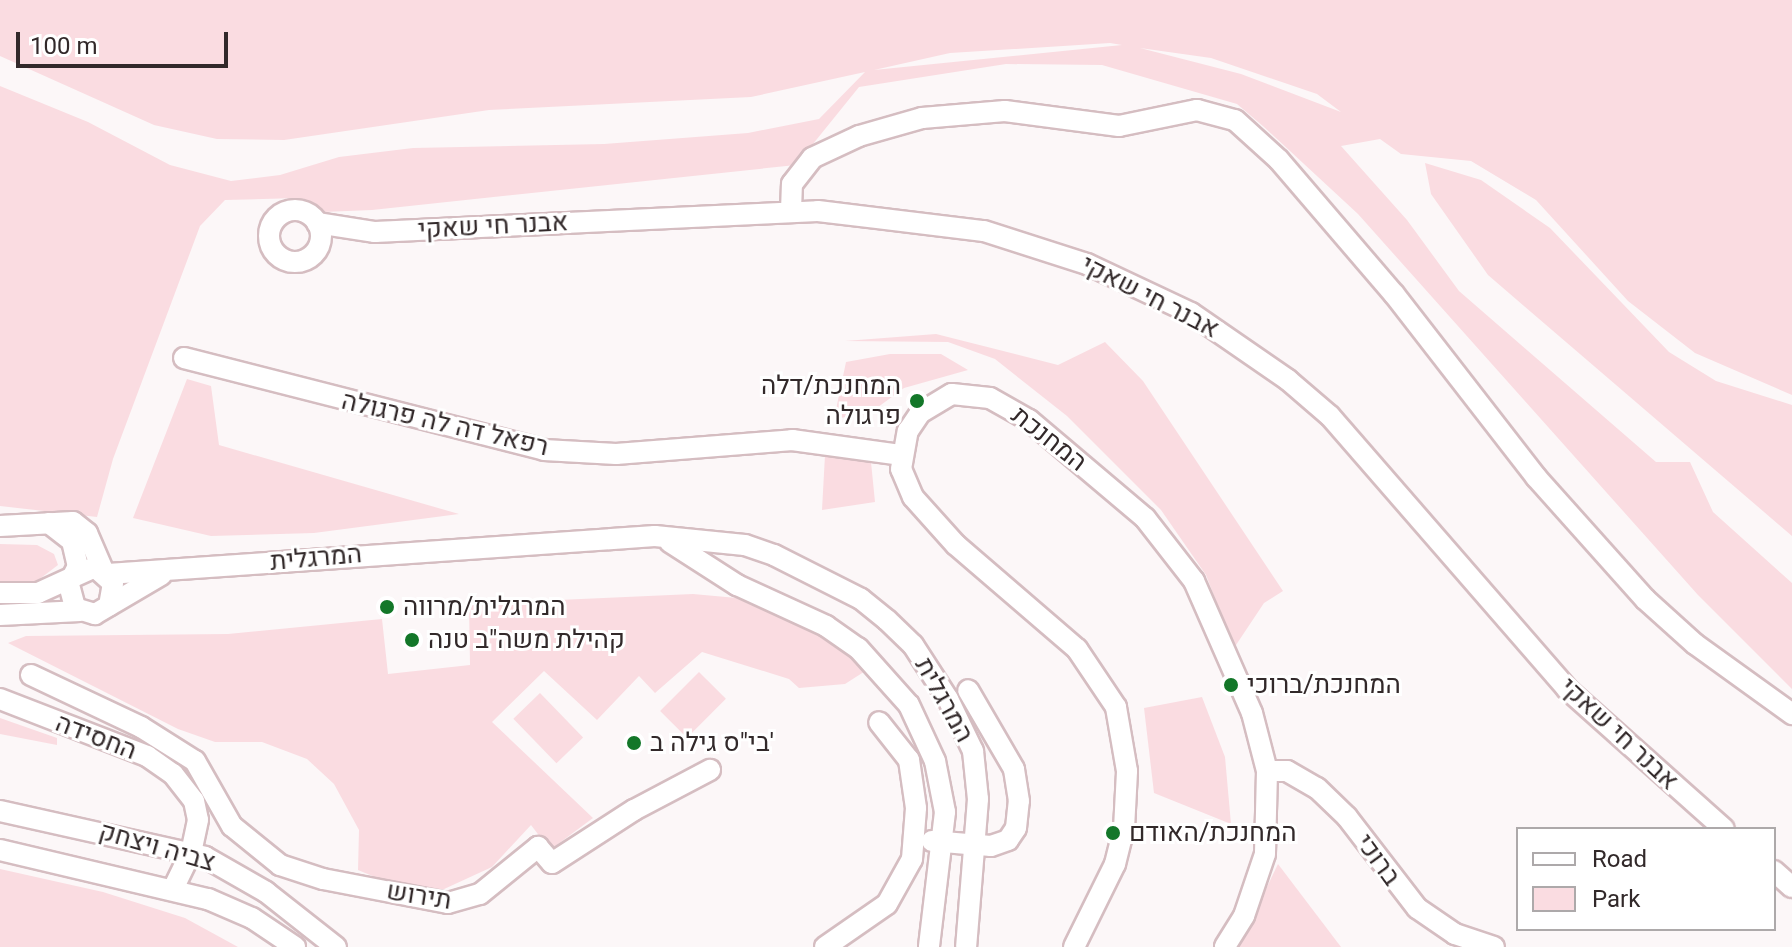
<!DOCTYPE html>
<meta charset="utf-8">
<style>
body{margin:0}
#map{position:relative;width:1792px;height:947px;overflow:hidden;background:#fcf7f8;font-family:Roboto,Heebo,sans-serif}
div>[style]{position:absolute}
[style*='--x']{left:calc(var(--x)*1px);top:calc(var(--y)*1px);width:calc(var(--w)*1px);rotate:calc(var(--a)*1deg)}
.green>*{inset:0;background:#fadce1;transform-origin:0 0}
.roads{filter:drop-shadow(2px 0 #d5bdc1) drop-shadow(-2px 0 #d5bdc1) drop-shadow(0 2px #d5bdc1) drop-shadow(0 -2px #d5bdc1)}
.minor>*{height:20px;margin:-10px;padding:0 10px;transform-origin:10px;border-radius:10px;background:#fff}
.minor>.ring{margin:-10px;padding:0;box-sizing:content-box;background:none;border:20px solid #fff;border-radius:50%}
.dots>*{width:22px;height:22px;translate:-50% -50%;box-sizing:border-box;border:4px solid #fff;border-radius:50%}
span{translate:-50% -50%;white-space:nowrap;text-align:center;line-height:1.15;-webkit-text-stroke:6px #fff;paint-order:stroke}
.street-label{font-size:26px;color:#32292a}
.poi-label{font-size:26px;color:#32292a}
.right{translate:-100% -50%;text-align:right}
.left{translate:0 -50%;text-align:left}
.legend{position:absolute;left:1516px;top:827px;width:260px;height:104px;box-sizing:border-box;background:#fff;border:2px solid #ada9aa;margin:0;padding:10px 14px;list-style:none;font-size:24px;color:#32292a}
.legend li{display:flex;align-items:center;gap:16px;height:40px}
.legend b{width:40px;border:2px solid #ada9aa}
.scale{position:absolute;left:16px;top:32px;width:212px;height:36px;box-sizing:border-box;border:4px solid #32292a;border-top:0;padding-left:10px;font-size:24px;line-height:28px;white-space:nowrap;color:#32292a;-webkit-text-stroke:6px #fff;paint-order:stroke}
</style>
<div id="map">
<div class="green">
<div style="clip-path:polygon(evenodd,0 0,1792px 0,1792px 395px,1695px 353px,1628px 301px,1536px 200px,1471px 161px,1401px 154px,1380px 139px,1341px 146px,1407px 220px,1459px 291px,1656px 462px,1690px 462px,1713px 512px,1792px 583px,1792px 689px,1698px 595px,1358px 214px,1264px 127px,1237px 104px,1102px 65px,1006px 64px,859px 87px,796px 165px,372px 210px,323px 212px,298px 198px,225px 200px,200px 226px,113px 459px,97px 517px,0 506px,0 86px,88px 122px,170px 165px,231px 181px,280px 175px,339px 157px,413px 148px,604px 144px,748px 133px,819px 119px,865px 72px,751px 97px,489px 110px,284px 140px,217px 139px,154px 125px,0 56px,0 0,1110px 43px,1122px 45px,874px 70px,950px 53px,1110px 43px,0 0,1140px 48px,1211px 58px,1317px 94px,1341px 112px,1241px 74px,1140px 48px)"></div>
<div style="clip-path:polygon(1425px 163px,1481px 180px,1550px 228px,1669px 352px,1716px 381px,1792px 405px,1792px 536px,1488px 275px,1431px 194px)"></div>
<div style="clip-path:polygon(936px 334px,1058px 365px,1105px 342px,1143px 381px,1283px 591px,1264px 603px,1234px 648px,1206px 575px,1161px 510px,1067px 416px,995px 359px,948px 342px,845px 341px)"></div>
<div style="clip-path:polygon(890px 354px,941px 354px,968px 370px,904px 388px,870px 413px,834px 419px,846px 362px)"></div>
<div style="clip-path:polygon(187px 379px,211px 386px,219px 445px,459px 514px,314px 533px,211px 536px,133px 518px)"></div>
<div style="clip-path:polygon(825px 455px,871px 462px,875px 502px,822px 510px)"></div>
<div style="clip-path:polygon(0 544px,37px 545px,54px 554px,58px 565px,37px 581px,0 583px)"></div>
<div style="clip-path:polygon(693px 594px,737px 598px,801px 620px,870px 668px,845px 684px,799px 688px,789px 679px,702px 652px,655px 693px,639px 676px,597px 720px,544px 671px,492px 722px,593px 818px,550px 850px,531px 825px,492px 867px,442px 890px,399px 887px,358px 870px,359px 830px,334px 784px,307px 759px,262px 742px,215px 742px,178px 729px,8px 643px,26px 636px,228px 634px,382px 619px,388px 674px,470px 665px,469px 604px)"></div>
<div style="left:699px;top:672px;width:38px;height:55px;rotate:45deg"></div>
<div style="left:540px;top:693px;width:62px;height:37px;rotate:46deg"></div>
<div style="clip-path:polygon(1202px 697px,1225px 757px,1231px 824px,1154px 793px,1144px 708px)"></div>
<div style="clip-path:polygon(0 718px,57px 738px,57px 745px,0 734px)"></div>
<div style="clip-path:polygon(1278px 864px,1341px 947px,1238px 947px)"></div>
<div style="clip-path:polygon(0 869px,103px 892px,185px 918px,238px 947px,0 947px)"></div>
</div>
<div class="roads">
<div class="minor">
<div class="ring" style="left:269px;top:210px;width:32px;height:32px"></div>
<div style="--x:791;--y:211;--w:27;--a:-88"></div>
<div style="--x:792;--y:184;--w:33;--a:-52"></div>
<div style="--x:812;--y:158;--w:52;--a:-25.1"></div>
<div style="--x:859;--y:136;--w:66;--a:-15.9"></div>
<div style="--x:922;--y:118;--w:83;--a:-4.8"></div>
<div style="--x:1005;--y:111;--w:115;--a:7.5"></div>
<div style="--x:1119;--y:126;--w:80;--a:-11.6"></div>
<div style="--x:1197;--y:110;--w:39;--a:15"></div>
<div style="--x:1235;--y:120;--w:59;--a:42.3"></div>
<div style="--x:1279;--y:160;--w:177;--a:49.4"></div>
<div style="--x:1394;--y:294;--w:232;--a:52.2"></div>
<div style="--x:1536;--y:477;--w:164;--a:48.2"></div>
<div style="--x:1645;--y:599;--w:67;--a:42"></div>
<div style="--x:1695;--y:644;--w:120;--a:35.8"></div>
<div style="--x:317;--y:223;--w:59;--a:8.8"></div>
<div style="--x:375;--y:232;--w:443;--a:-2.7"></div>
<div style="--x:818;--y:211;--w:167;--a:6.9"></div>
<div style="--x:984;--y:231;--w:108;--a:17.8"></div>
<div style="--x:1087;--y:264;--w:115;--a:25.2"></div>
<div style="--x:1191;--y:313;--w:118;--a:34.6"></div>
<div style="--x:1288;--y:380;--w:55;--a:40.6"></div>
<div style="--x:1330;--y:416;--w:362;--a:49"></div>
<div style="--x:1567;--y:689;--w:210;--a:41.7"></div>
<div style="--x:184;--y:358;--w:372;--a:14.3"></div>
<div style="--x:544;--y:450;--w:72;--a:3.2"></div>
<div style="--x:616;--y:454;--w:177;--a:-4.5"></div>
<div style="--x:792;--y:440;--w:111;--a:7.8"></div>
<div style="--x:49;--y:523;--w:29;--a:38"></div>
<div style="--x:72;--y:541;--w:26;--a:77"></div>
<div style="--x:78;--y:566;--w:9;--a:117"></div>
<div style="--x:0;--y:526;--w:73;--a:-3.1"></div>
<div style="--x:73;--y:522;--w:18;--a:38"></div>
<div style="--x:87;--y:533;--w:40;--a:66.6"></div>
<div style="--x:670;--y:542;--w:80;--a:32.7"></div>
<div style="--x:737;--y:585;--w:98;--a:24.7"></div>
<div style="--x:826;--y:626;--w:39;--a:35"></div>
<div style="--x:858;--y:648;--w:76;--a:48.2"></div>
<div style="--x:909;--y:705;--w:62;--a:65.1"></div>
<div style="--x:935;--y:761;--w:52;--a:78.9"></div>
<div style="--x:945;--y:812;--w:136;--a:96.8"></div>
<div style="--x:108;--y:574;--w:548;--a:-3.97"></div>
<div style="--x:655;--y:536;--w:90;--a:5.7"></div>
<div style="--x:745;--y:545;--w:31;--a:19"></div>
<div style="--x:774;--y:555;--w:97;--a:26.8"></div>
<div style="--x:861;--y:599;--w:33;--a:39"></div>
<div style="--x:887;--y:620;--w:36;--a:44"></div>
<div style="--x:913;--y:645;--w:64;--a:57.1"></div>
<div style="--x:948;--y:699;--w:58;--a:64.3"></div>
<div style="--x:973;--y:751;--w:48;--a:84.1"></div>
<div style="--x:978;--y:799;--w:148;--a:94.6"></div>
<div style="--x:68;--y:581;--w:28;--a:75"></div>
<div style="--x:75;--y:608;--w:21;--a:17"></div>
<div style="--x:95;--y:614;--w:77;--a:-30.6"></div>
<div style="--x:0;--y:593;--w:38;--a:0"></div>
<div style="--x:38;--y:593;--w:63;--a:-24.5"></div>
<div style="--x:95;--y:567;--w:24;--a:42"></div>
<div style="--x:113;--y:583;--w:23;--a:100"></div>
<div style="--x:0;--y:615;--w:80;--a:-2.9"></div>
<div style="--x:31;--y:675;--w:122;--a:25.3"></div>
<div style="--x:141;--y:727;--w:64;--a:32.2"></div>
<div style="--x:195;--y:761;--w:75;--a:60.4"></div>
<div style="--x:232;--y:826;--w:62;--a:39.1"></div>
<div style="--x:280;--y:865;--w:45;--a:18"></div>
<div style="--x:323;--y:879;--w:127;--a:10.9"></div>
<div style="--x:448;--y:903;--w:33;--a:-16"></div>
<div style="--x:480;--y:894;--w:75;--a:-39"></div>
<div style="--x:538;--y:847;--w:21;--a:49"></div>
<div style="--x:552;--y:863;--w:98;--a:-32.9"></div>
<div style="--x:634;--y:810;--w:86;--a:-27.8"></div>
<div style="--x:0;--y:699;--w:158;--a:21.2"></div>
<div style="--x:147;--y:756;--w:32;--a:35"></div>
<div style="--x:173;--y:774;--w:34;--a:52"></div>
<div style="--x:194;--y:801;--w:19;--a:78"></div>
<div style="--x:198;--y:820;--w:33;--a:102"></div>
<div style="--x:191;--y:852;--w:41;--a:115.9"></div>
<div style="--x:1267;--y:771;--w:20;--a:0"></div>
<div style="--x:1287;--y:771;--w:34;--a:30"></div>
<div style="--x:1317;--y:788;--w:42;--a:44"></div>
<div style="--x:1347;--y:817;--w:115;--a:52.4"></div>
<div style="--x:1417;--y:908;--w:46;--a:34.4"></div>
<div style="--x:1455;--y:934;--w:41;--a:18.4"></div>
<div style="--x:0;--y:811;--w:210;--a:12.6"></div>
<div style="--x:205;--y:857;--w:70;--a:29.8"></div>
<div style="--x:266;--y:892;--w:89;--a:38.2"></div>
<div style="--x:932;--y:841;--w:59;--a:4.8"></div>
<div style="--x:991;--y:846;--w:18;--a:-19"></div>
<div style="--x:1008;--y:840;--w:14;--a:-56"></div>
<div style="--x:1016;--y:828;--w:27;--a:-84"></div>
<div style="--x:1019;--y:801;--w:32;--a:-99"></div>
<div style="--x:1014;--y:769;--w:91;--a:-120.2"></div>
<div style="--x:0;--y:850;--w:214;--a:13.3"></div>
<div style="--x:208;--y:899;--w:48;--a:23.4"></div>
<div style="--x:252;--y:918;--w:52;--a:34"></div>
<div style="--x:1774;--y:871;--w:24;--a:42"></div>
<div style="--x:825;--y:947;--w:75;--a:-34.7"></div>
<div style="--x:887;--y:904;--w:51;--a:-60.9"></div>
<div style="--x:912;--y:859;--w:51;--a:-85.5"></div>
<div style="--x:916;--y:808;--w:49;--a:-98.3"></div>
<div style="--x:909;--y:760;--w:48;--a:-128.3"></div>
<div style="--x:1074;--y:947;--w:93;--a:-63.7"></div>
<div style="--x:1115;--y:864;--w:36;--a:-76"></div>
<div style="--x:1124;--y:829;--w:58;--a:-87"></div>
<div style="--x:1127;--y:771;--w:65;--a:-99.8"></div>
<div style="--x:1116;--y:707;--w:70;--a:-123.9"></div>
<div style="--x:1077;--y:649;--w:160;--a:-139.3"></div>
<div style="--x:956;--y:545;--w:64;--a:-131.9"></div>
<div style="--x:913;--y:497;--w:30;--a:-113"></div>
<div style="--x:901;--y:469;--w:39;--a:-80"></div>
<div style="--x:908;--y:431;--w:22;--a:-56"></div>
<div style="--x:920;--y:413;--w:37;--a:-31"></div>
<div style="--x:952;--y:394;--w:38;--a:6"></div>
<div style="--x:990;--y:398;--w:45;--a:29.4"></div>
<div style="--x:1029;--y:420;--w:152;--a:40.2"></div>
<div style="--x:1145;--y:518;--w:80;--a:52.1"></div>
<div style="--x:1194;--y:581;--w:144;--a:66.3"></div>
<div style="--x:1252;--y:713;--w:60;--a:75.5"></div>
<div style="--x:1267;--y:771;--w:83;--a:91.4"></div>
<div style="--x:1265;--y:854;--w:65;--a:108.7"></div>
<div style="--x:1244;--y:916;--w:36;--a:122"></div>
</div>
</div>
<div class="dots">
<div style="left:917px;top:401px;background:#137729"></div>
<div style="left:387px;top:607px;background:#137729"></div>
<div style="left:412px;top:640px;background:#137729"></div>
<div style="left:1231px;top:685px;background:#137729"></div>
<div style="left:634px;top:743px;background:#137729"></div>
<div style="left:1113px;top:833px;background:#137729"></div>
</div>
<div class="street-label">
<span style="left:493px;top:226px;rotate:-3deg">אבנר חי שאקי</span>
<span style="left:1150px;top:297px;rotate:27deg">אבנר חי שאקי</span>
<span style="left:445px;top:424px;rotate:13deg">רפאל דה לה פרגולה</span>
<span style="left:1049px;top:439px;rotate:38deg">המחנכת</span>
<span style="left:316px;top:558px;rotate:-5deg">המרגלית</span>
<span style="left:944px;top:700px;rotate:61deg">המרגלית</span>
<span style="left:1619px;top:734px;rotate:43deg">אבנר חי שאקי</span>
<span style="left:96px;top:737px;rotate:21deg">החסידה</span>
<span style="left:157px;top:847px;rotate:16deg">צביה ויצחק</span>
<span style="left:1378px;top:860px;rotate:54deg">ברוכי</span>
<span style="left:419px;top:896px;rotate:9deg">תירוש</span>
</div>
<div class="poi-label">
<span class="right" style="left:901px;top:401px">המחנכת/דלה<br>פרגולה</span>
<span class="left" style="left:403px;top:607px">המרגלית/מרווה</span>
<span class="left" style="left:428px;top:640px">קהילת משה"ב טנה</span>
<span class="left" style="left:1247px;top:685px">המחנכת/ברוכי</span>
<span class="left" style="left:650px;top:743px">בי"ס גילה ב'</span>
<span class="left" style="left:1129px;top:833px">המחנכת/האודם</span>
</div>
<ul class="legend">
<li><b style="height:10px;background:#fff"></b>Road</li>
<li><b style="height:22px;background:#fadce1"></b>Park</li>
</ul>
<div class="scale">100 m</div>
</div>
